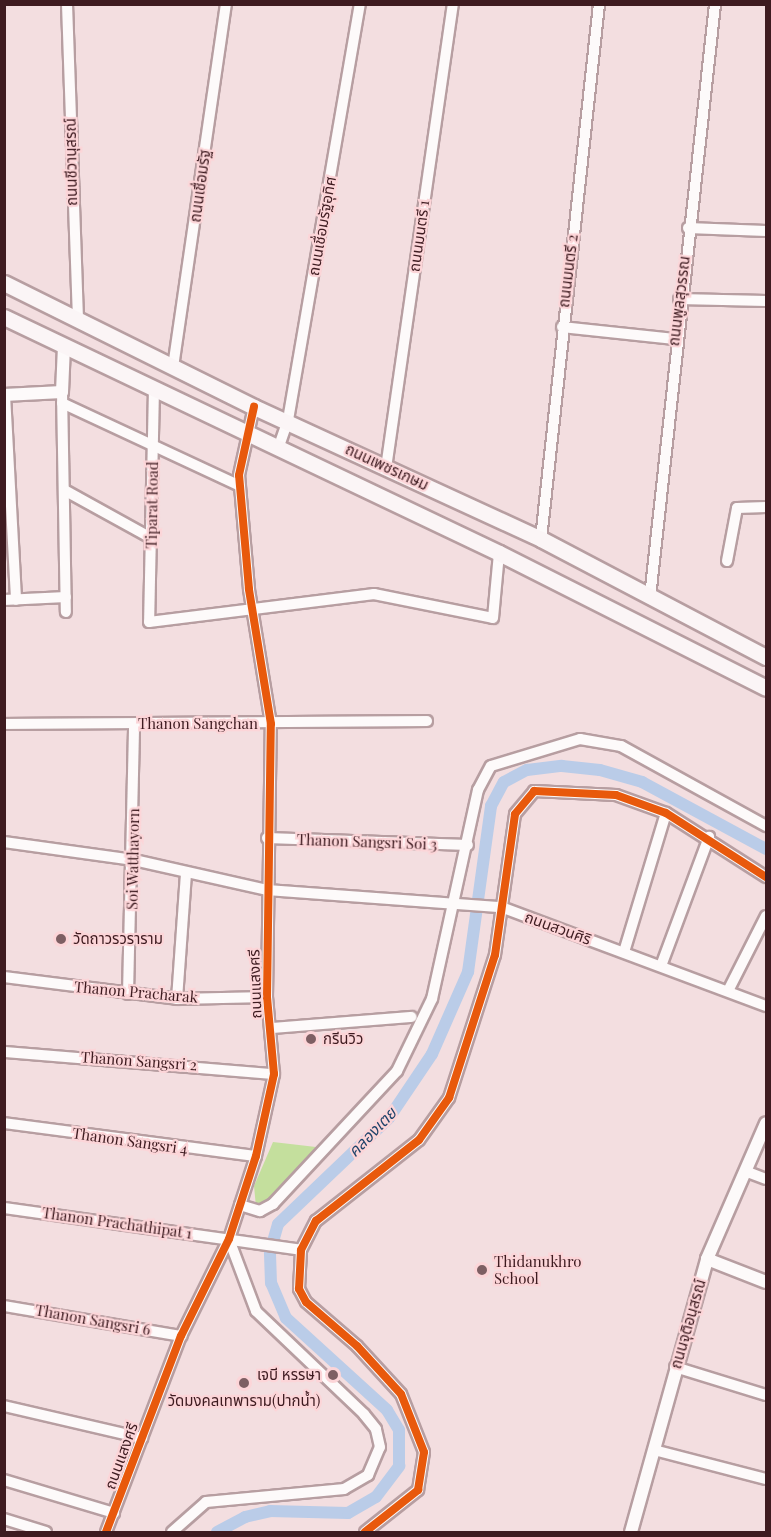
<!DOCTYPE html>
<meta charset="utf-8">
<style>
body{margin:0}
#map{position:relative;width:771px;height:1537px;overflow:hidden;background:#f3dee0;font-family:"Playfair Display","Noto Sans Thai",serif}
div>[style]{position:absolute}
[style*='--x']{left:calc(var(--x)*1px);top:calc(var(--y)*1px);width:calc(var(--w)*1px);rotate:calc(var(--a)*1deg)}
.green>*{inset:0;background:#c4df9d}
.canal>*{height:12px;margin:-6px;padding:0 6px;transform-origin:6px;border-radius:6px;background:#bacce8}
.roads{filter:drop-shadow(2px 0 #b79ea1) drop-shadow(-2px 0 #b79ea1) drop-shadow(0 2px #b79ea1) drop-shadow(0 -2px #b79ea1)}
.minor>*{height:10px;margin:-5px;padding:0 5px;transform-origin:5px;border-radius:5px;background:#fdfafa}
.tertiary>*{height:12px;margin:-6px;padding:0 6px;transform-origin:6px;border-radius:6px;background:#fdfafa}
.secondary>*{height:15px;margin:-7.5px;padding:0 7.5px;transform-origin:7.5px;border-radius:7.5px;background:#fbf5f6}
.cycleway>*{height:8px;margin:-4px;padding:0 4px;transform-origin:4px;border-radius:4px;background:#e8590c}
.dots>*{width:16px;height:16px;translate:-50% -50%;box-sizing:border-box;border:3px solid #fcd5d8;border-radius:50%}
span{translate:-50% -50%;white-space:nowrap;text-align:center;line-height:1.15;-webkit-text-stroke:4.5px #fcd5d8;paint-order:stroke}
.street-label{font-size:15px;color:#3e1b20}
.poi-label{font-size:15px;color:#3e1b20}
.left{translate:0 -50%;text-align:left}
.right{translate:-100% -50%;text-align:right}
.water-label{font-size:16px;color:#1f436a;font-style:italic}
.frame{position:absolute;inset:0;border:6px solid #3e1b20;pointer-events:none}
</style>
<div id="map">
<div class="green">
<div style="clip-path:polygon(273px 1142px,316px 1147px,267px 1204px,256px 1207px,254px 1186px)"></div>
</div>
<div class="canal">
<div style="--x:217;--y:1532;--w:32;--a:-28"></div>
<div style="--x:245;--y:1517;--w:26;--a:-13"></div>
<div style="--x:270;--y:1511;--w:78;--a:1.5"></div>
<div style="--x:348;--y:1513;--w:32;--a:-30"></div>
<div style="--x:376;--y:1497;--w:39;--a:-53"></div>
<div style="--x:399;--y:1466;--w:36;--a:-90"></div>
<div style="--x:399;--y:1430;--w:23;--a:-121"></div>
<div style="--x:387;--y:1410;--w:137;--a:-137.7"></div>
<div style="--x:286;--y:1318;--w:38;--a:-113"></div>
<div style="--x:271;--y:1283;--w:31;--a:-92"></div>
<div style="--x:270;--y:1252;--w:29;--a:-74"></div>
<div style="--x:278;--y:1224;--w:153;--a:-43.7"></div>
<div style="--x:389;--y:1118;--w:77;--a:-56.1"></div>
<div style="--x:432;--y:1054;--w:90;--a:-66.3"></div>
<div style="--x:468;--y:972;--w:168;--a:-82.1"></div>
<div style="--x:491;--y:806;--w:27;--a:-62"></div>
<div style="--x:504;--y:782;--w:26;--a:-28"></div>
<div style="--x:527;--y:770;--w:35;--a:-7"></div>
<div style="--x:562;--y:766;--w:38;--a:6"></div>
<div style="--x:600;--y:770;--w:44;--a:15.9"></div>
<div style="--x:642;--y:782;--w:141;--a:28.4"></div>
</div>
<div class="roads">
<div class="minor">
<div style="--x:67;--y:4;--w:315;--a:88"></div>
<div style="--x:688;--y:228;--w:78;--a:2.2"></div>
<div style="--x:679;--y:299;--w:87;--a:1.3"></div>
<div style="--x:562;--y:327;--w:113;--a:6.1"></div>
<div style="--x:173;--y:367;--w:367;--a:-81.7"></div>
<div style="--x:154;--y:388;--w:234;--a:91.2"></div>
<div style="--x:149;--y:622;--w:227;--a:-7.1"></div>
<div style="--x:374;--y:594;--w:121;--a:11.4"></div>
<div style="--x:493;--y:618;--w:65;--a:-84.7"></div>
<div style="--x:62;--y:392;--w:220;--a:89"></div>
<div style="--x:5;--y:395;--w:205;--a:86.9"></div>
<div style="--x:62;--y:403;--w:196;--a:25"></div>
<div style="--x:279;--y:446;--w:28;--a:-71"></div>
<div style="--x:288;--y:420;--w:422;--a:-80.2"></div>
<div style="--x:386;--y:468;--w:469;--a:-81.8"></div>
<div style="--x:66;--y:491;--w:97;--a:28.9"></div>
<div style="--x:541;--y:539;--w:538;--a:-83.81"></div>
<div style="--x:727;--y:561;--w:54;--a:-79.3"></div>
<div style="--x:737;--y:508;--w:29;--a:-2"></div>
<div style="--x:650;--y:597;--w:597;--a:-83.74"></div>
<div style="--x:4;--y:600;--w:62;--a:-2.8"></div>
<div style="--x:4;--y:724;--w:423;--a:-0.4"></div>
<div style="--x:267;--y:838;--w:201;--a:2"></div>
<div style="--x:4;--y:842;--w:131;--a:7.9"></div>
<div style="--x:134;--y:860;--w:136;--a:12.7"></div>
<div style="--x:267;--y:890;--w:235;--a:4.2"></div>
<div style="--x:501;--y:907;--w:283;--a:20.5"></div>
<div style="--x:624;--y:952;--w:145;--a:-73.2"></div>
<div style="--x:661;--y:966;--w:138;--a:-69.6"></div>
<div style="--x:4;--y:977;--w:174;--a:7.2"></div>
<div style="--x:177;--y:999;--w:90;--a:-1.3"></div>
<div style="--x:728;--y:991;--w:84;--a:-63.1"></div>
<div style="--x:128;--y:994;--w:269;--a:-88.7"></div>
<div style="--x:177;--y:999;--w:127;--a:-85.9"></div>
<div style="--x:271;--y:1028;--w:141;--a:-4.5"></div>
<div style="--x:4;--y:1052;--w:271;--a:4.7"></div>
<div style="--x:4;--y:1123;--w:254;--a:7.5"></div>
<div style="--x:745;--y:1171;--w:22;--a:21"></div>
<div style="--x:240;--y:1205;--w:21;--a:17"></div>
<div style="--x:260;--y:1211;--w:15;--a:-28"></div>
<div style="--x:273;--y:1204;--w:182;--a:-47"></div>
<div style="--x:397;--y:1071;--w:80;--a:-64.1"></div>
<div style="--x:432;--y:999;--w:214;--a:-77.6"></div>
<div style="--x:478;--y:790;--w:27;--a:-62"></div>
<div style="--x:491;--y:766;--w:93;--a:-16.9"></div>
<div style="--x:580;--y:739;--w:42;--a:9.7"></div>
<div style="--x:621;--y:746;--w:166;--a:28.9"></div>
<div style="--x:4;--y:1208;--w:300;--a:8"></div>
<div style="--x:4;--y:1306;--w:180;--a:9.6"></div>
<div style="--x:675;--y:1367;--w:95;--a:17.1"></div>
<div style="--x:4;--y:1406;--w:142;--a:13.1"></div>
<div style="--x:654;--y:1450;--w:116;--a:14.5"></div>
<div style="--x:4;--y:1480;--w:115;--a:16.7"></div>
<div style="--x:4;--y:1519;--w:44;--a:17.2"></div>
<div style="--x:106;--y:1532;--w:210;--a:-69.1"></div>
<div style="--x:181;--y:1336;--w:108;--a:-63.7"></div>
<div style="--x:229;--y:1239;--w:87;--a:-72"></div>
<div style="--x:256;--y:1156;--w:84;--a:-77.6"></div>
<div style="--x:274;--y:1074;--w:77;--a:-95.2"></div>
<div style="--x:267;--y:997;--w:273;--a:-89.2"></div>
<div style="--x:271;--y:724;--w:137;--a:-99.3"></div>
<div style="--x:249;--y:589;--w:114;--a:-95"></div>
<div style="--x:239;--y:475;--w:70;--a:-77.6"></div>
<div style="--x:172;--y:1532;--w:45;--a:-41.4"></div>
<div style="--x:206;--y:1502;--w:139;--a:-5.4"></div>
<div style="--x:344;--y:1489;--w:28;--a:-30"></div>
<div style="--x:368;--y:1475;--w:30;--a:-67"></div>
<div style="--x:380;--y:1447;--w:18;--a:-103"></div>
<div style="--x:376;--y:1429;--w:19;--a:-129"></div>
<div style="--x:364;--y:1414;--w:149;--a:-136.4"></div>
<div style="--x:256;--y:1311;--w:77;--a:-110.6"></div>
<div style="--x:365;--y:1532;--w:68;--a:-38.4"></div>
<div style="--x:418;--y:1490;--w:38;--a:-81"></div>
<div style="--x:424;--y:1452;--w:62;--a:-111.6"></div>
<div style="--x:401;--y:1394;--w:65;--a:-132.5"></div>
<div style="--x:357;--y:1346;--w:67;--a:-139.2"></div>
<div style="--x:306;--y:1302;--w:15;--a:-118"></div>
<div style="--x:299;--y:1289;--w:39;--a:-87"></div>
<div style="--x:301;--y:1250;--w:33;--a:-63"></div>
<div style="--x:316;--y:1221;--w:131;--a:-38.2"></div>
<div style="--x:419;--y:1140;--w:52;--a:-54.5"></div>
<div style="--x:449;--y:1098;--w:150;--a:-72.2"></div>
<div style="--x:495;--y:955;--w:142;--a:-81.9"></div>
<div style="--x:515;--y:814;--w:30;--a:-50"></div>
<div style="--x:534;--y:791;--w:82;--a:2.8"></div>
<div style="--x:616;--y:795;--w:53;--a:19.8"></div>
<div style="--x:666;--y:813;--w:119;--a:32.6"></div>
</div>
<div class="tertiary">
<div style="--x:4;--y:395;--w:58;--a:-3"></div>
<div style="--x:62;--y:392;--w:46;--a:-87.5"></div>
<div style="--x:707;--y:1259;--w:63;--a:21.3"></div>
<div style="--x:631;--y:1532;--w:283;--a:-74.4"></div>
<div style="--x:707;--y:1259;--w:148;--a:-66.5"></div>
</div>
<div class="secondary">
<div style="--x:4;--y:283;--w:279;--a:26.4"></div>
<div style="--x:254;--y:407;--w:316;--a:24.7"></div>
<div style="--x:541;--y:539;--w:254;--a:27.7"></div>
<div style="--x:4;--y:317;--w:548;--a:25.49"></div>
<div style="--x:499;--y:553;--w:299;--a:26.8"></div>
</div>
</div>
<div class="cycleway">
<div style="--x:106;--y:1532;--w:210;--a:-69.1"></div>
<div style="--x:181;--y:1336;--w:108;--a:-63.7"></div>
<div style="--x:229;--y:1239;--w:87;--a:-72"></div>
<div style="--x:256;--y:1156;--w:84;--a:-77.6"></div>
<div style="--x:274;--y:1074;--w:77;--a:-95.2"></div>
<div style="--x:267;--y:997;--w:273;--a:-89.2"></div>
<div style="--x:271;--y:724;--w:137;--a:-99.3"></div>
<div style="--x:249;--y:589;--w:114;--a:-95"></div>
<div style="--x:239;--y:475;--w:70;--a:-77.6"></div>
<div style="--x:365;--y:1532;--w:68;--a:-38.4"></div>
<div style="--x:418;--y:1490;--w:38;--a:-81"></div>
<div style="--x:424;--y:1452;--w:62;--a:-111.6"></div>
<div style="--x:401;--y:1394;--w:65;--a:-132.5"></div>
<div style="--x:357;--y:1346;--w:67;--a:-139.2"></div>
<div style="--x:306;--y:1302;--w:15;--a:-118"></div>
<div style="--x:299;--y:1289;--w:39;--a:-87"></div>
<div style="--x:301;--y:1250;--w:33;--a:-63"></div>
<div style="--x:316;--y:1221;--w:131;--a:-38.2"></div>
<div style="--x:419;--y:1140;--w:52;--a:-54.5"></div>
<div style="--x:449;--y:1098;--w:150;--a:-72.2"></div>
<div style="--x:495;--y:955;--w:142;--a:-81.9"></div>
<div style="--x:515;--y:814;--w:30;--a:-50"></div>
<div style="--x:534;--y:791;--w:82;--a:2.8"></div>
<div style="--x:616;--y:795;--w:53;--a:19.8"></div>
<div style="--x:666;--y:813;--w:119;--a:32.6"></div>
</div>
<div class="dots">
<div style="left:61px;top:939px;background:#7d5f63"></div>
<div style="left:311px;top:1039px;background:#7d5f63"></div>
<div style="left:482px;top:1270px;background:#7d5f63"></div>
<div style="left:333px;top:1375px;background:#7d5f63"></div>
<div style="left:244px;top:1383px;background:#7d5f63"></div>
</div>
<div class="street-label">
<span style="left:71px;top:162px;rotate:-91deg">ถนนชีวานุสรณ์</span>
<span style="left:200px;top:186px;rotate:-82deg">ถนนเชื่อมรัฐ</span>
<span style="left:322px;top:226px;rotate:-80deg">ถนนเชื่อมรัฐอุทิศ</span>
<span style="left:419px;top:236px;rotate:-82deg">ถนนมนตรี 1</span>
<span style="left:568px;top:271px;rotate:-83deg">ถนนมนตรี 2</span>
<span style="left:679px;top:301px;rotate:-83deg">ถนนพูลสุวรรณ</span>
<span style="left:387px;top:467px;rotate:25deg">ถนนเพชรเกษม</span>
<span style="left:152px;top:505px;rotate:-89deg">Tiparat Road</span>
<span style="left:198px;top:724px">Thanon Sangchan</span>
<span style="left:367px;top:842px;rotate:2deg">Thanon Sangsri Soi 3</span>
<span style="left:133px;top:859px;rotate:-89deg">Soi Watthayorn</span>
<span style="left:558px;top:928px;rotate:20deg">ถนนสวนศิริ</span>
<span style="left:255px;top:984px;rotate:-92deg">ถนนเเสงศรี</span>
<span style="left:136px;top:992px;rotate:5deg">Thanon Pracharak</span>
<span style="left:139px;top:1061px;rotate:4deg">Thanon Sangsri 2</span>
<span style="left:130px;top:1141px;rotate:8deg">Thanon Sangsri 4</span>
<span style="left:117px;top:1223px;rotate:8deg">Thanon Prachathipat 1</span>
<span style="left:93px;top:1320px;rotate:10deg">Thanon Sangsri 6</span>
<span style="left:688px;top:1324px;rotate:-74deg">ถนนจุติอนุสรณ์</span>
<span style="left:121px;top:1456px;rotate:-70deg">ถนนเเสงศรี</span>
</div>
<div class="poi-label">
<span class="left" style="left:73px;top:939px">วัดถาวรวราราม</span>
<span class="left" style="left:323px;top:1039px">กรีนวิว</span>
<span class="left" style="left:494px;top:1270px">Thidanukhro<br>School</span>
<span class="right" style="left:321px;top:1375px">เจบี หรรษา</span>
<span style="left:244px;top:1401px">วัดมงคลเทพาราม(ปากน้ำ)</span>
</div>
<div class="water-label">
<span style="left:372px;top:1132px;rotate:-46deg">คลองเตย</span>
</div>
<div class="frame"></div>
</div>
